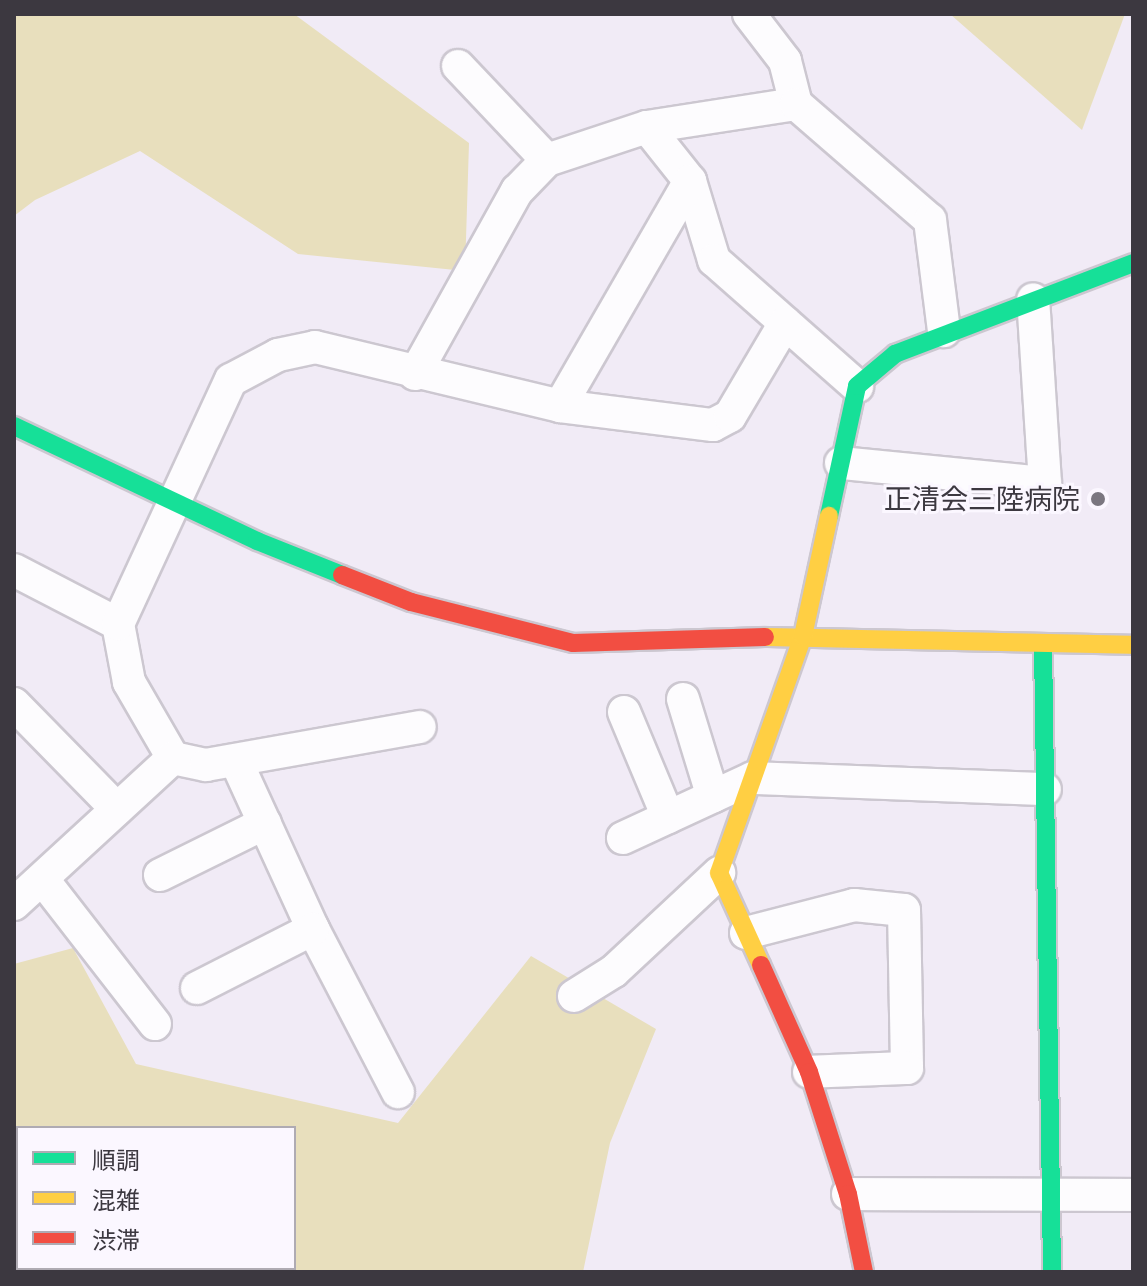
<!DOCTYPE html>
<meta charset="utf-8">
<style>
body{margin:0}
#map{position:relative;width:1147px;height:1286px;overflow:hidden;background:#f1ebf6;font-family:"Asap Condensed","Noto Sans JP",sans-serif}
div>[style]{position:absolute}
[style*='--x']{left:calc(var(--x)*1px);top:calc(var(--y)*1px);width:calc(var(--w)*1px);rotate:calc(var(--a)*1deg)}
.green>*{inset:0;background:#e8dfbd}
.roads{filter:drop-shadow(2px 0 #ccc7d0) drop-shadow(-2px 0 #ccc7d0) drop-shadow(0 2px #ccc7d0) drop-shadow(0 -2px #ccc7d0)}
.street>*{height:32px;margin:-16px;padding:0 16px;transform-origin:16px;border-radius:16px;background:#fdfcfe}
.fast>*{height:18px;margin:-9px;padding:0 9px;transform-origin:9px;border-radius:9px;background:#16e098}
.slow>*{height:18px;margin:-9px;padding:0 9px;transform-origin:9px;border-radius:9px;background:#ffcf43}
.jam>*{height:18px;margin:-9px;padding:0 9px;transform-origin:9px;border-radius:9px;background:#f24e42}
.dots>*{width:22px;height:22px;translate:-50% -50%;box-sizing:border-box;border:4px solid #fbf7ff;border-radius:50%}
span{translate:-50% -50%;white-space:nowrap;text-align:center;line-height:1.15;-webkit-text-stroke:6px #fbf7ff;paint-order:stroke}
.poi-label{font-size:28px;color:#3c3840}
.right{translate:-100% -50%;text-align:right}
.frame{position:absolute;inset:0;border:16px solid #3c3840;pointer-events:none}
.legend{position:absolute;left:16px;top:1126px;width:280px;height:144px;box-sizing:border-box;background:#fbf7ff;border:2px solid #afabb3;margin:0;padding:10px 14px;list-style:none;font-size:24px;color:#3c3840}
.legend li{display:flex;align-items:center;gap:16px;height:40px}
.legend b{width:40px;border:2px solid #afabb3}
</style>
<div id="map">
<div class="green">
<div style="clip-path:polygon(14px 14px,294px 14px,469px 143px,465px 271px,298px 254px,140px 151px,35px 200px,14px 216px)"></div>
<div style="clip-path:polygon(950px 14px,1125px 14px,1082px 130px)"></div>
<div style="clip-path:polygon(evenodd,73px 948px,136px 1064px,398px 1123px,531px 956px,656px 1029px,610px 1143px,583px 1272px,14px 1272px,14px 964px,73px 948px,18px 1128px,294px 1128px,294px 1268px,18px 1268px,18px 1128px)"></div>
</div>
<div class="roads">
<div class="street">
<div style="--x:749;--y:14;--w:59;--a:52.5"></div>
<div style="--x:785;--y:61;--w:44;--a:75.7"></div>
<div style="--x:458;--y:66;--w:129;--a:46.6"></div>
<div style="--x:647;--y:127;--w:69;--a:51.5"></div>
<div style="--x:690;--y:181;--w:83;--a:73.1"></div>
<div style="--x:714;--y:260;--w:191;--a:41.4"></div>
<div style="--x:415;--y:374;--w:210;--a:-60.9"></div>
<div style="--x:517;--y:191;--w:43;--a:-45.9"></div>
<div style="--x:547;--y:160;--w:105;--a:-18.3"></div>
<div style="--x:647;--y:127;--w:151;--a:-8.8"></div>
<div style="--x:796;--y:104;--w:177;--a:40.9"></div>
<div style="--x:930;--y:220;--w:112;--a:82.8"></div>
<div style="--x:560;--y:406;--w:260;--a:-60"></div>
<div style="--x:841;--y:463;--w:205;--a:5.6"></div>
<div style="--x:1045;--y:483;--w:184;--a:-93.7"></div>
<div style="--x:14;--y:570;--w:117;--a:27.4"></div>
<div style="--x:683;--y:699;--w:102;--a:73"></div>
<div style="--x:14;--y:704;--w:147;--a:45.6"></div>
<div style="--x:624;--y:712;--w:114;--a:67.3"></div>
<div style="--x:173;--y:758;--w:88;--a:-120.1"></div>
<div style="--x:129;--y:682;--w:59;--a:-100.7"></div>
<div style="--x:118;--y:624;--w:269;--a:-65.2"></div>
<div style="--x:231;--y:380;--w:53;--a:-28"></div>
<div style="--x:278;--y:355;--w:38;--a:-12"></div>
<div style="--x:315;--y:347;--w:252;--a:13.5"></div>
<div style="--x:560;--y:406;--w:154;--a:7.1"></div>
<div style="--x:713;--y:425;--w:19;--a:-28"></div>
<div style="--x:730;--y:416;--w:108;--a:-59.4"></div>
<div style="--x:236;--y:761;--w:185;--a:65.4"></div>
<div style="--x:313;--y:929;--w:184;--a:62.5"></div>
<div style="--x:623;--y:838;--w:143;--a:-24.8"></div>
<div style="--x:753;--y:778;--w:292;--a:2.2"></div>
<div style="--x:160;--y:875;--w:117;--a:-26.3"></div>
<div style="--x:44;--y:881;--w:181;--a:52.2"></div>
<div style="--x:14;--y:904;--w:216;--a:-42.6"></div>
<div style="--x:173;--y:758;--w:34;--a:12"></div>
<div style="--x:206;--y:765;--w:217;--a:-10.1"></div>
<div style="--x:746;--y:933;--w:112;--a:-14.5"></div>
<div style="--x:854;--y:905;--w:50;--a:5.7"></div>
<div style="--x:904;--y:910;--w:158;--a:88.9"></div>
<div style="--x:907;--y:1068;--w:98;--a:177.7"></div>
<div style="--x:197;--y:988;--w:130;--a:-27"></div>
<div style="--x:574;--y:996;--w:47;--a:-32"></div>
<div style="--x:614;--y:971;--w:144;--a:-43"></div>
<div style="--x:848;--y:1194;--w:285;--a:0.2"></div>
</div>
<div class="fast">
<div style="--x:14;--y:426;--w:269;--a:25.3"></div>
<div style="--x:257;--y:541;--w:92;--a:21.8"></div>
<div style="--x:829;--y:516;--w:133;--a:-77.8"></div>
<div style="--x:857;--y:386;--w:50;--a:-40.1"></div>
<div style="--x:895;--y:354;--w:255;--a:-20.9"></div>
<div style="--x:1043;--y:643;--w:629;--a:89.18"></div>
</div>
<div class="slow">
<div style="--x:765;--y:637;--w:368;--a:1.2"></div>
<div style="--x:761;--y:965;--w:101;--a:-114.5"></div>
<div style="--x:719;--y:873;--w:251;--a:-70.5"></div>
<div style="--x:803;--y:636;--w:123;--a:-77.8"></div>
</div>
<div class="jam">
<div style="--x:342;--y:575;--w:74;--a:21.4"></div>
<div style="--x:411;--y:602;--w:167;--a:14.2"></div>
<div style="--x:573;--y:643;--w:192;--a:-1.8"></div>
<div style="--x:761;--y:965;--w:117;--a:65.8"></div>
<div style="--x:809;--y:1072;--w:128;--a:72.3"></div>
<div style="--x:848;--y:1194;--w:80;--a:78.4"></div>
</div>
</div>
<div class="dots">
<div style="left:1098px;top:499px;background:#7b7780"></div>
</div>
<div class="poi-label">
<span class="right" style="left:1080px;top:499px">正清会三陸病院</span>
</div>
<div class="frame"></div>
<ul class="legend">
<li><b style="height:10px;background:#16e098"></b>順調</li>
<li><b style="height:10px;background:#ffcf43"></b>混雑</li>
<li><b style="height:10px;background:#f24e42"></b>渋滞</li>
</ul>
</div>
